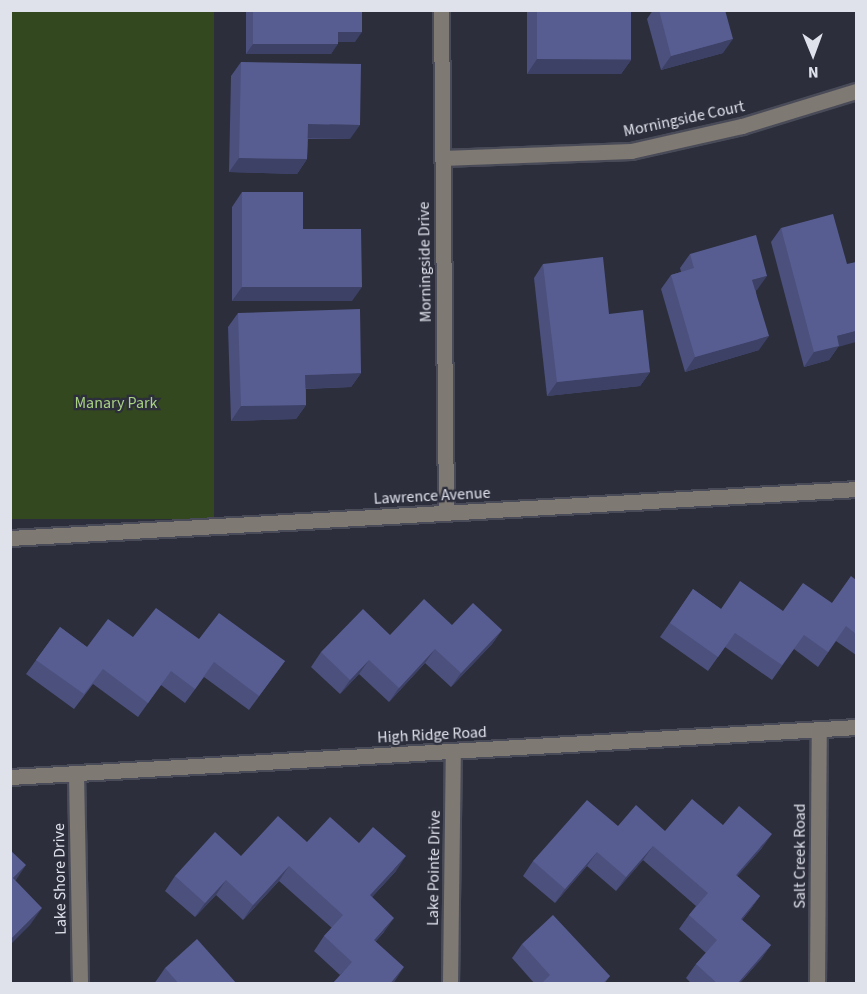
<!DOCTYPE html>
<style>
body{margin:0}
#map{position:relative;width:867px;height:994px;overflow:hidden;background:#2c2e3c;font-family:"Source Sans 3",sans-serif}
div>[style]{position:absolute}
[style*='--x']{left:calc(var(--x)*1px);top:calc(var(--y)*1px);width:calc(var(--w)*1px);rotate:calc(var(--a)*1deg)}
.green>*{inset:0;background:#33481e;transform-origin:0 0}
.roads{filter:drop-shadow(2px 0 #494b58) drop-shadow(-2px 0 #494b58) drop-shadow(0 2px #494b58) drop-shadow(0 -2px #494b58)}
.minor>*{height:15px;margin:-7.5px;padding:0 7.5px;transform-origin:7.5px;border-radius:7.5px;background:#7f7973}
.wall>*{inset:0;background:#4b507d}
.shaded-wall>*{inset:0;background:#3d4166}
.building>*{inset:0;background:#575d91;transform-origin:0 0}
span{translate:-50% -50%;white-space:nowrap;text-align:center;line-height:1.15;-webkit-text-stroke:4.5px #2c2e3c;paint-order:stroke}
.street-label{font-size:16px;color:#e0e2eb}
.park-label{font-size:16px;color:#a9d283}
.frame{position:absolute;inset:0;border:12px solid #e0e2eb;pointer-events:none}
.north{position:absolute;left:783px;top:24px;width:60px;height:60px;-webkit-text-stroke:4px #2c2e3c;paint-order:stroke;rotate:179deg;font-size:16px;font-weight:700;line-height:24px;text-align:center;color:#e0e2eb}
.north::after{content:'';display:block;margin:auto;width:21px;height:27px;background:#e0e2eb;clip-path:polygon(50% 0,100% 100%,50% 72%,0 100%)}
</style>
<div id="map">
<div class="green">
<div style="left:10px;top:11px;width:204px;height:508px"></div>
</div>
<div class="roads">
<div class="minor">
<div style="--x:441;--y:10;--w:503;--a:89.43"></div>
<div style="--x:442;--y:158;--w:189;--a:-2.1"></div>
<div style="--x:631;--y:151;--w:114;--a:-12.7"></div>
<div style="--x:742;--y:126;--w:119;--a:-17.1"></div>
<div style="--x:10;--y:538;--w:847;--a:-3.31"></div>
<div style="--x:76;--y:774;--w:210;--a:88.9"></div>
<div style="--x:10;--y:777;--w:847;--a:-3.38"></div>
<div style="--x:450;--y:984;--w:232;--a:-89.3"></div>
<div style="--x:817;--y:984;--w:255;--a:-89.6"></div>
</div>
</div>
<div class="wall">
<div style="clip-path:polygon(246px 10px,362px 10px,355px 42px,338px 42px,331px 54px,246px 54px)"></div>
<div style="clip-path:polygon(527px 10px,631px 10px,631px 60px,621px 74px,527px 74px)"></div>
<div style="clip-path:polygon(653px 10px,725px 10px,723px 53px,661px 70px,647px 19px)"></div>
<div style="clip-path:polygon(241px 62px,350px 139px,308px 139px,307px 159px,297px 174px,229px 172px,231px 76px)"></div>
<div style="clip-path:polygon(242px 192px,303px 229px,352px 301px,232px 301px,232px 207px)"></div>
<div style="clip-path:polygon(781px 228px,838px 347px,829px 360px,804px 367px,771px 242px)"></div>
<div style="clip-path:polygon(690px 254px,757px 290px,756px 290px,759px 350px,685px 372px,661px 289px,671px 275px,681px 272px,680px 268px)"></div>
<div style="clip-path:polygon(543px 264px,609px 314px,650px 372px,640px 386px,547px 396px,534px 278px)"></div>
<div style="clip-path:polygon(238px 313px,361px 373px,351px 387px,306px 389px,306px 405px,296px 419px,231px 421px,228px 327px)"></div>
<div style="clip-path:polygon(856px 580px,856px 655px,836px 641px,818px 667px,794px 649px,772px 680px,725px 647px,708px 671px,660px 637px,693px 589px,721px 609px,783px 611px,832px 603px)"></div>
<div style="clip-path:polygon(452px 625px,502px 630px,492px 644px,451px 687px,425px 663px,389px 702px,359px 674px,340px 694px,311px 667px,321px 652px,390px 635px)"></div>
<div style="clip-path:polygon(60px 627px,87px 647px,133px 637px,199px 639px,285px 661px,249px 710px,204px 677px,185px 703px,161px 685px,138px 717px,93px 684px,74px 709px,26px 674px)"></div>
<div style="clip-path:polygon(723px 825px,762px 848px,737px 876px,760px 896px,750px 910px,742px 920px,771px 945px,761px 959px,739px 984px,692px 984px,686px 978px,696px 964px,706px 953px,679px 929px,689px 915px,696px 906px,643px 860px,616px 891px,587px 866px,555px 903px,523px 876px,533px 861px,618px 826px,665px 831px)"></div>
<div style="clip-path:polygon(307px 842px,359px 843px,396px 871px,372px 897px,384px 932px,376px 941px,340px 975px,314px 951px,324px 936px,332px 928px,279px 881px,243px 920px,216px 895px,195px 917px,165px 891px,175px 876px,241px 856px)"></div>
<div style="clip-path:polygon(522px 944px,610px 976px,604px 984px,535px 984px,512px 958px)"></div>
<div style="clip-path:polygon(165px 968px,237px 984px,154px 984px)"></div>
</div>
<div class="shaded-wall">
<div style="clip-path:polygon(338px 32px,362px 32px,355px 42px,331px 42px)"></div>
<div style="clip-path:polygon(733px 39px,723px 53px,661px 70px,671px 56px)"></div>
<div style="clip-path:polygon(253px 44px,338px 44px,331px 54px,246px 54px)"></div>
<div style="clip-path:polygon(537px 59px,631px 60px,621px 74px,527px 74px)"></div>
<div style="clip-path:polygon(308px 124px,360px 125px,350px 139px,298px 138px)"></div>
<div style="clip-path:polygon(239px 158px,307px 159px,297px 174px,229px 172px)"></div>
<div style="clip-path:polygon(767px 276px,757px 290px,742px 294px,752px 280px)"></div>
<div style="clip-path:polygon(242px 287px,362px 287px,352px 301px,232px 301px)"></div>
<div style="clip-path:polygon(856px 331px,856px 342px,838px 347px,829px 360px,804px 367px,814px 352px,837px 336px)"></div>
<div style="clip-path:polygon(769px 336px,759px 350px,685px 372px,695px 357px)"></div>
<div style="clip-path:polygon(650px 372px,640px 386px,547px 396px,557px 382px)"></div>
<div style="clip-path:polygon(361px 373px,351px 387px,295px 389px,305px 375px)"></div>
<div style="clip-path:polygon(306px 405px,296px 419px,231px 421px,241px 406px)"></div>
<div style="clip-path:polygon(502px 630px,492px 644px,451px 687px,461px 673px)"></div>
<div style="clip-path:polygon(435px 649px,425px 663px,389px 702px,399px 688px)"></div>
<div style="clip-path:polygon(369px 660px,359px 674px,340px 694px,350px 680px)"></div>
<div style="clip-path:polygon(772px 834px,762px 848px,726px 889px,736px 875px)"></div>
<div style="clip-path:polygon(653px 846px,643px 860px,616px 891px,626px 877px)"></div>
<div style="clip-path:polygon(597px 852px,587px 866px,555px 903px,565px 889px)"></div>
<div style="clip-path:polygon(406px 856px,396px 871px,360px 910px,370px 895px)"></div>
<div style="clip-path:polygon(26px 865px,14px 883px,13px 878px)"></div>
<div style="clip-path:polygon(289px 866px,279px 881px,243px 920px,253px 905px)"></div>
<div style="clip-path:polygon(226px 880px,216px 895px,195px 917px,205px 903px)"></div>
<div style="clip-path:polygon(760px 896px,750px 910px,731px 933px,741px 919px)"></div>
<div style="clip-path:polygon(42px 908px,30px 925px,10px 945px,10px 940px)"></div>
<div style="clip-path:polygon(394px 918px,384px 932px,364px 954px,374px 940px)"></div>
<div style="clip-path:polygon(771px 945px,761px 959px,739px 984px,737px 984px)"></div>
<div style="clip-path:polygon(404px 967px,393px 984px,390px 984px)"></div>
</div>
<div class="building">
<div style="clip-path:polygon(253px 10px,362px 10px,362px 32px,338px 32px,338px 44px,253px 44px)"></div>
<div style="left:537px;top:10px;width:94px;height:49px"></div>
<div style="clip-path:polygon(659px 10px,725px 10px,733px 39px,671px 56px)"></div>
<div style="clip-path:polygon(241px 62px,361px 64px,360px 125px,308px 124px,307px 159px,239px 158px)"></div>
<div style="clip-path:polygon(242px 192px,303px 192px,303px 229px,361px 229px,362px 287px,242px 287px)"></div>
<div style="clip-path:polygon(833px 214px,847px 264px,856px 262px,856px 331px,837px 336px,839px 346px,814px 352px,781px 228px)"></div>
<div style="clip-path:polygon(756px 235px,767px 276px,752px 280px,769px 336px,695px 357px,671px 275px,694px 268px,690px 254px)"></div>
<div style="clip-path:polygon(603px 257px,609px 314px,643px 310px,650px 372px,557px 382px,543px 264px)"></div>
<div style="clip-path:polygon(360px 309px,361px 373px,305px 375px,306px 405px,241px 406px,238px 313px)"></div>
<div style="clip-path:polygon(851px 576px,856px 580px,856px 634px,846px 626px,828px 652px,804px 635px,782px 665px,735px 633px,718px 657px,670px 623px,693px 589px,721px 609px,740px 581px,783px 611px,803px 583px,832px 603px)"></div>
<div style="clip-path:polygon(424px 599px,452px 625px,473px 603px,502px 630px,461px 673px,435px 649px,399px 688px,369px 660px,350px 680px,321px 652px,363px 609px,390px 635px)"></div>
<div style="clip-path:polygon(156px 608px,199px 639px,219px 613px,285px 661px,259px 696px,214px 662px,195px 689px,171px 671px,148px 703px,103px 669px,84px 694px,36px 660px,60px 627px,87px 647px,108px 619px,133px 637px)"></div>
<div style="clip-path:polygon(692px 799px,723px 825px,739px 806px,772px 834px,736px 875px,760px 896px,741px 919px,771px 945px,737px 984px,718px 984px,696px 964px,717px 940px,689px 915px,708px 893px,653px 846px,626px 877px,597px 852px,565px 889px,533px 861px,587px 800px,618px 826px,636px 805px,665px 831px)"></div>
<div style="clip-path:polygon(278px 816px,307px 842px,330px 817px,359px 843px,373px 827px,406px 856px,370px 895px,394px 918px,374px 940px,404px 967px,390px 984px,332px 984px,352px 962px,324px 936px,343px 915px,289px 866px,253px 905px,226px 880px,205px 903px,175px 876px,215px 832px,241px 856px)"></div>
<div style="clip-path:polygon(10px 850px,26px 865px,13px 878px,42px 908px,10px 940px)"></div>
<div style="clip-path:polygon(553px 915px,610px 976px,602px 984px,541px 984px,550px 975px,522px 944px)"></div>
<div style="clip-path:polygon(197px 939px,237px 984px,179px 984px,165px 968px)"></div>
</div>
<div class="street-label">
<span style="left:684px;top:119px;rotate:-12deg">Morningside Court</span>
<span style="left:425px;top:262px;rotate:-91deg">Morningside Drive</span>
<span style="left:432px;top:496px;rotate:-3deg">Lawrence Avenue</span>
<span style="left:432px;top:735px;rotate:-3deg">High Ridge Road</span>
<span style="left:800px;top:856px;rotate:-90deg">Salt Creek Road</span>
<span style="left:434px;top:868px;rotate:-89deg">Lake Pointe Drive</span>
<span style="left:60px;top:879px;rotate:-91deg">Lake Shore Drive</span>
</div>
<div class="park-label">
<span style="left:116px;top:403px">Manary Park</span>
</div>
<div class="frame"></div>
<div class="north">N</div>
</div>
